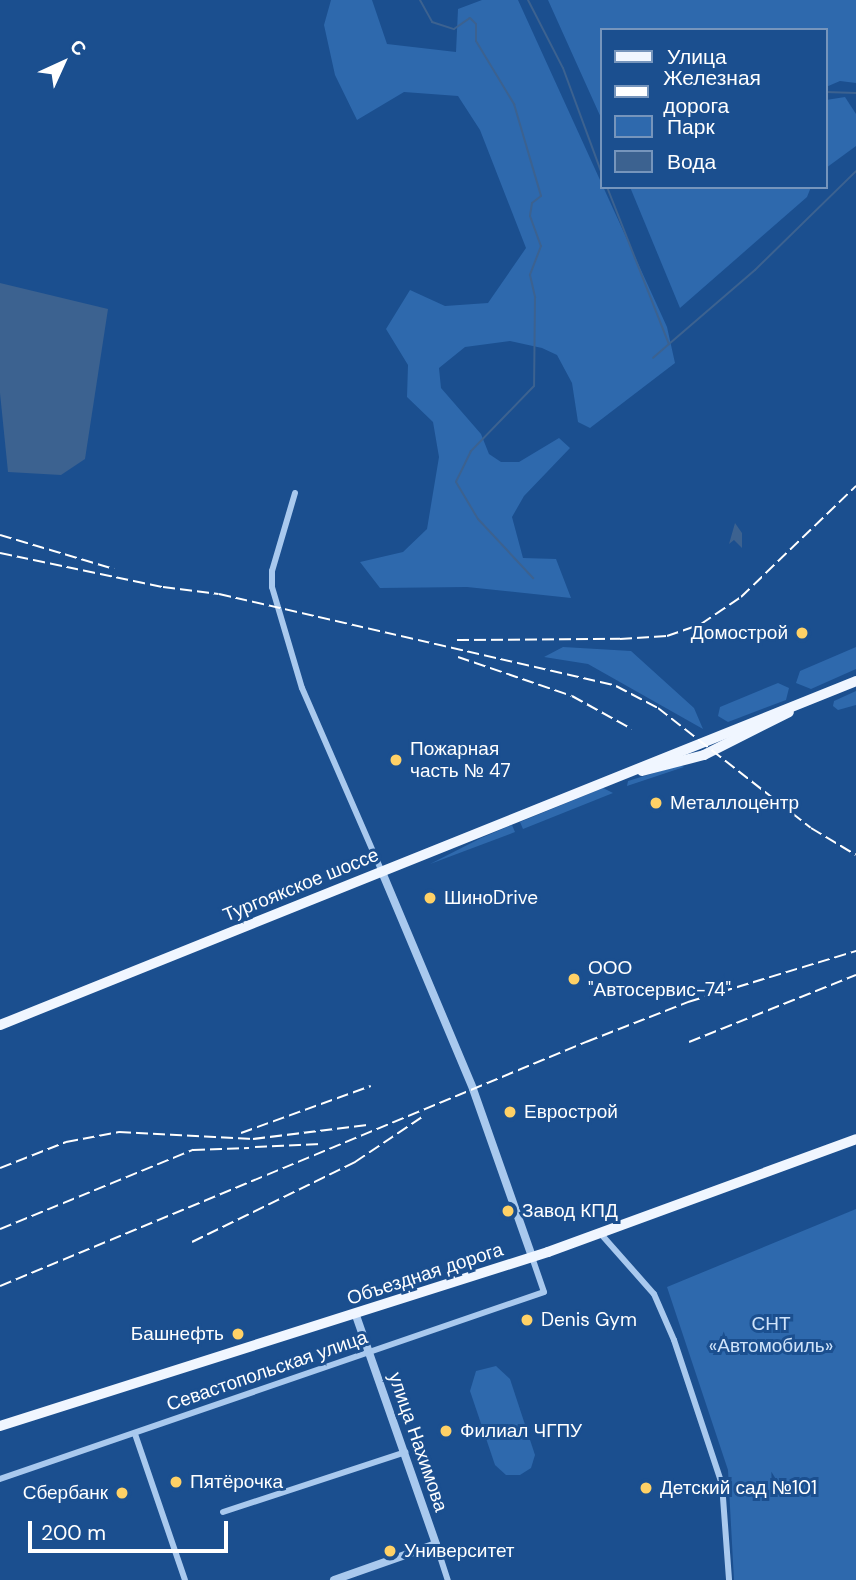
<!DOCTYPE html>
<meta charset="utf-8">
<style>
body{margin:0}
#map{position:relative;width:856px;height:1580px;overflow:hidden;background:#1b4f8f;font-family:"DM Sans",sans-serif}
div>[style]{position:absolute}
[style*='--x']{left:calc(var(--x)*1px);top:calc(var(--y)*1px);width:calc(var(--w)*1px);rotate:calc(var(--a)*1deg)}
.green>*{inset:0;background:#2e69ad}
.water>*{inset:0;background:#3c6290}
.stream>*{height:2px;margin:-1px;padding:0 1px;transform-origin:1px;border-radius:1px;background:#3c6290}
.minor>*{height:6px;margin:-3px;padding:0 3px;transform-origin:3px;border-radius:3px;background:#a9c9ee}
.tertiary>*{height:8px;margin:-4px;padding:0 4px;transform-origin:4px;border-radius:4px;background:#a9c9ee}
.primary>*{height:10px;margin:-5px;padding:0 5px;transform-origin:5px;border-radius:5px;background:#f0f6ff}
.rail>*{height:2px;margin-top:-1px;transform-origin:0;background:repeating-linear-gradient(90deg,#fff 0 12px,transparent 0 17px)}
.dots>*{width:19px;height:19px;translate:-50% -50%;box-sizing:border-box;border:4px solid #1b4f8f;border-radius:50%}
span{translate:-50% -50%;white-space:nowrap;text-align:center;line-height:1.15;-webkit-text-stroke:6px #1b4f8f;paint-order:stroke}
.poi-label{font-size:19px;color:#fff}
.right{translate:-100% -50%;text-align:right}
.left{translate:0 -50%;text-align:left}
.street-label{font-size:19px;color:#fff}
.park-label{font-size:19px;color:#cfe3fa}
.legend{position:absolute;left:600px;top:28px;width:228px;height:161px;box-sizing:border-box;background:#1b4f8f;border:2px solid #7695bc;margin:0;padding:9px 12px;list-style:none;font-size:21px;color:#fff}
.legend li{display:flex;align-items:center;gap:14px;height:35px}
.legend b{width:35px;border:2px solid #7695bc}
.north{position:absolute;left:28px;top:28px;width:70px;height:70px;-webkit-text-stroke:5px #1b4f8f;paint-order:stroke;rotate:45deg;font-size:19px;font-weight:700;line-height:28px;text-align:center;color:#fff}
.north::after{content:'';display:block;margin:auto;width:24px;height:32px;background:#fff;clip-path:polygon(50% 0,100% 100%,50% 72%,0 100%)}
.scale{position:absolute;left:28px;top:1521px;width:200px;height:32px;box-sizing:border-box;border:4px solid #fff;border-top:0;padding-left:9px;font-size:21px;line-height:24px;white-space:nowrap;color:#fff;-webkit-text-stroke:5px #1b4f8f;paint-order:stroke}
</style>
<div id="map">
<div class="green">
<div style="clip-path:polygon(331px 0,372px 0,387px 44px,456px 52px,458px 9px,482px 0,518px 0,667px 327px,675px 363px,590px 428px,578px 422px,572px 383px,557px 355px,542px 348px,510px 341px,465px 347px,439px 368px,441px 388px,481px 434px,489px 454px,501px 462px,519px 462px,559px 438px,570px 448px,524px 496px,512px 517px,523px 558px,556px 559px,571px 598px,467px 587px,380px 588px,360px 562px,403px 552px,427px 529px,439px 457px,433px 422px,407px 397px,408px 365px,386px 329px,410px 290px,445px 306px,488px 303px,526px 248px,480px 130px,458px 96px,404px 92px,357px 120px,335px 75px,324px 25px)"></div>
<div style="clip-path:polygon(548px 0,856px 0,856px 83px,840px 81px,826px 87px,826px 30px,602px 30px,602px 120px)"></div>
<div style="clip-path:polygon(845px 97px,856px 114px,856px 146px,826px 168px,826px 100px)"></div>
<div style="clip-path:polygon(630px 187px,811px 187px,807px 197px,680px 308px)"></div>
<div style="clip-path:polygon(563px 647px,631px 651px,694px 708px,703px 729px,588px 664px,544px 657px)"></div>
<div style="clip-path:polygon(856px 647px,856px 669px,811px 689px,796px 683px,800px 671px)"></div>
<div style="clip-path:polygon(778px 683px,789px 688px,786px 700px,728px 722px,718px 716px,720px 707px)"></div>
<div style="clip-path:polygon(856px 691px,856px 705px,838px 710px,833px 706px,834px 701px)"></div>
<div style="clip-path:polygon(680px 765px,684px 767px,627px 786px,628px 781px)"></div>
<div style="clip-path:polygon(603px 788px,613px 793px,523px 829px,520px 822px)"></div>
<div style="clip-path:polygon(512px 825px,515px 832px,430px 864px,481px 838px)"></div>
<div style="clip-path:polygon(856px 1209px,856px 1580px,734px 1580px,728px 1470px,667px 1287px)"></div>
<div style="clip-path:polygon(496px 1366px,510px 1379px,535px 1455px,531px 1468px,520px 1475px,506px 1475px,495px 1465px,470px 1391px,476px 1371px)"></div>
</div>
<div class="water">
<div style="clip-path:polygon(0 283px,108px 309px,85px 459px,61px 475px,8px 472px,0 393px)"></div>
<div style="clip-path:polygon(735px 523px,742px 533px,742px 548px,734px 540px,729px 544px)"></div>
</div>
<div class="stream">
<div style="--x:420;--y:0;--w:25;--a:61"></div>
<div style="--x:432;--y:22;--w:23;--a:18"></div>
<div style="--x:454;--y:29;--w:19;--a:-35"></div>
<div style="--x:470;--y:18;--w:8;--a:45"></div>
<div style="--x:476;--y:24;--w:17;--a:90"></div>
<div style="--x:476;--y:41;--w:74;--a:58.9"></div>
<div style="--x:514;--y:104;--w:96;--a:73.6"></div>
<div style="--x:541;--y:196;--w:11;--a:142"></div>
<div style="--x:532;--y:203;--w:13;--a:99"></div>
<div style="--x:530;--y:216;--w:32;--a:70"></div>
<div style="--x:541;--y:246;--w:31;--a:111"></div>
<div style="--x:530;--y:275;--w:23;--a:77"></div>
<div style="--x:535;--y:297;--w:89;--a:90.6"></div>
<div style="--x:534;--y:386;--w:91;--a:134.1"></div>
<div style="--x:471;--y:451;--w:34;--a:116"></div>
<div style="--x:456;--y:482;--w:43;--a:59.3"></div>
<div style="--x:478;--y:519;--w:81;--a:47"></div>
<div style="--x:528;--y:0;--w:76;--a:62.8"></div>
<div style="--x:563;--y:68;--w:113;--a:69.8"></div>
<div style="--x:826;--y:92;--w:30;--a:2"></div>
<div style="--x:607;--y:187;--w:169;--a:68.5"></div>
<div style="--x:669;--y:344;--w:21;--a:139"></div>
<div style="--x:669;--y:344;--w:113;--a:-40.7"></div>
<div style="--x:755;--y:270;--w:141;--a:-44.4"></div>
</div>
<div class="minor">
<div style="--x:295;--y:493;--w:81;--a:106.4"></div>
<div style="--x:272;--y:571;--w:16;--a:90"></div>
<div style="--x:272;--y:587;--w:105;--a:73.5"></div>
<div style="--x:302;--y:688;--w:201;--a:66.5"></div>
<div style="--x:600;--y:1233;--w:81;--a:48.5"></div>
<div style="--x:654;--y:1294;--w:50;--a:66.5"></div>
<div style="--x:674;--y:1340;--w:152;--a:71.6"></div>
<div style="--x:722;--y:1484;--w:96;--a:85.8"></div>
<div style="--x:135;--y:1434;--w:154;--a:71.1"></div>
<div style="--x:0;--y:1479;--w:575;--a:-18.97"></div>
<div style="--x:544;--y:1292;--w:37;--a:-109"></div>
<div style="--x:223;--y:1512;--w:192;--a:-18.2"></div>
<div style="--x:436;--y:1544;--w:38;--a:72"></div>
</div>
<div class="tertiary">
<div style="--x:382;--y:872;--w:235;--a:67.2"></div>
<div style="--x:473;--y:1089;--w:178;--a:70.6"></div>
<div style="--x:334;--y:1580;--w:108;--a:-19.4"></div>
<div style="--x:436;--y:1544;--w:243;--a:-109.3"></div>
</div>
<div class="primary">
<div style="--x:642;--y:771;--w:64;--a:-14.5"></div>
<div style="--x:704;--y:755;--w:95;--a:-26.8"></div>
<div style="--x:0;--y:1025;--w:923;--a:-21.89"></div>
<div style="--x:0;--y:1426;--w:575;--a:-17.62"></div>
<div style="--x:548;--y:1252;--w:328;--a:-20.1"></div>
</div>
<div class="rail">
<div style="--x:0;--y:535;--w:119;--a:16.6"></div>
<div style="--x:0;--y:553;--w:167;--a:11.8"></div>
<div style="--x:163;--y:587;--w:56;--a:7.1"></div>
<div style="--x:219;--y:594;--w:408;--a:13"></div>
<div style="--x:616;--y:686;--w:47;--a:27.6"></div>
<div style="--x:658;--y:708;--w:194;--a:38.1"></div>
<div style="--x:811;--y:828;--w:52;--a:31"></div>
<div style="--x:457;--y:640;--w:163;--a:-0.4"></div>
<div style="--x:620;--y:639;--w:47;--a:-3.7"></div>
<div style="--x:667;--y:636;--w:36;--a:-19"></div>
<div style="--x:701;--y:624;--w:48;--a:-34"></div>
<div style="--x:741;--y:597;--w:160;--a:-44"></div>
<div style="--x:458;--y:657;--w:120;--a:18.9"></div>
<div style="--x:572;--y:696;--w:68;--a:28.8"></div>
<div style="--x:689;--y:1042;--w:180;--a:-21.9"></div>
<div style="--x:241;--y:1133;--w:138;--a:-19.9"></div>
<div style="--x:255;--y:1147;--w:66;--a:-2.6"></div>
<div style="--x:0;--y:1168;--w:71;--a:-21.5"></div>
<div style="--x:66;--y:1142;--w:54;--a:-10.7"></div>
<div style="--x:119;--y:1132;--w:134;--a:3"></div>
<div style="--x:253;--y:1139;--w:115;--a:-7"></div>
<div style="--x:0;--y:1229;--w:209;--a:-22.3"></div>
<div style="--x:193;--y:1150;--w:56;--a:-2"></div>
<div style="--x:192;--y:1242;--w:182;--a:-26.1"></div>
<div style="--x:355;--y:1162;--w:81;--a:-33.9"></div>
<div style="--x:0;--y:1286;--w:635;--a:-22.61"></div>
<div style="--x:586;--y:1042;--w:110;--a:-21.4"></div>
<div style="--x:688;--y:1002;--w:176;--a:-16.9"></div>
</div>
<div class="dots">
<div style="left:802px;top:633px;background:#ffd166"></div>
<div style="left:396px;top:760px;background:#ffd166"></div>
<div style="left:656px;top:803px;background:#ffd166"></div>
<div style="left:430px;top:898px;background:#ffd166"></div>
<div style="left:574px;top:979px;background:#ffd166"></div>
<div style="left:510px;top:1112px;background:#ffd166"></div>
<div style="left:508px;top:1211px;background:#ffd166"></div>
<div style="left:527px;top:1320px;background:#ffd166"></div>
<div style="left:238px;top:1334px;background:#ffd166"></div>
<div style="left:446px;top:1431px;background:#ffd166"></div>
<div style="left:176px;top:1482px;background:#ffd166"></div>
<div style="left:646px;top:1488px;background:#ffd166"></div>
<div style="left:122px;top:1493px;background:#ffd166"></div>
<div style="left:390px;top:1551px;background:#ffd166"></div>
</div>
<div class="poi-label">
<span class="right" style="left:788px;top:633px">Домострой</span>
<span class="left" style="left:410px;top:760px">Пожарная<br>часть № 47</span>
<span class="left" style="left:670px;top:803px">Металлоцентр</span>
<span class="left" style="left:444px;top:898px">ШиноDrive</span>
<span class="left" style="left:588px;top:979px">ООО<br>"Автосервис-74"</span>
<span class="left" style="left:524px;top:1112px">Еврострой</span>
<span class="left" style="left:522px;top:1211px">Завод КПД</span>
<span class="left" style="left:541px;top:1320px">Denis Gym</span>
<span class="right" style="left:224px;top:1334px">Башнефть</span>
<span class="left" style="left:460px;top:1431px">Филиал ЧГПУ</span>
<span class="left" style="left:190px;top:1482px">Пятёрочка</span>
<span class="left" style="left:660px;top:1488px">Детский сад №101</span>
<span class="right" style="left:108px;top:1493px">Сбербанк</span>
<span class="left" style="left:404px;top:1551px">Университет</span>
</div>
<div class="street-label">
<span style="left:301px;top:885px;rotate:-22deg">Тургоякское шоссе</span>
<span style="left:425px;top:1274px;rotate:-18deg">Объездная дорога</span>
<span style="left:267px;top:1371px;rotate:-19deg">Севастопольская улица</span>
<span style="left:418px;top:1442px;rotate:71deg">улица Нахимова</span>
</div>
<div class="park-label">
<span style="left:771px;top:1335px">СНТ<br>«Автомобиль»</span>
</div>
<ul class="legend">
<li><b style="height:9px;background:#f0f6ff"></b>Улица</li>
<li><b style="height:9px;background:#fff"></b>Железная дорога</li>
<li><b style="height:19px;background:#2e69ad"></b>Парк</li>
<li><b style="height:19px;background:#3c6290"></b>Вода</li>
</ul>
<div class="north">С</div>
<div class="scale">200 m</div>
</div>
